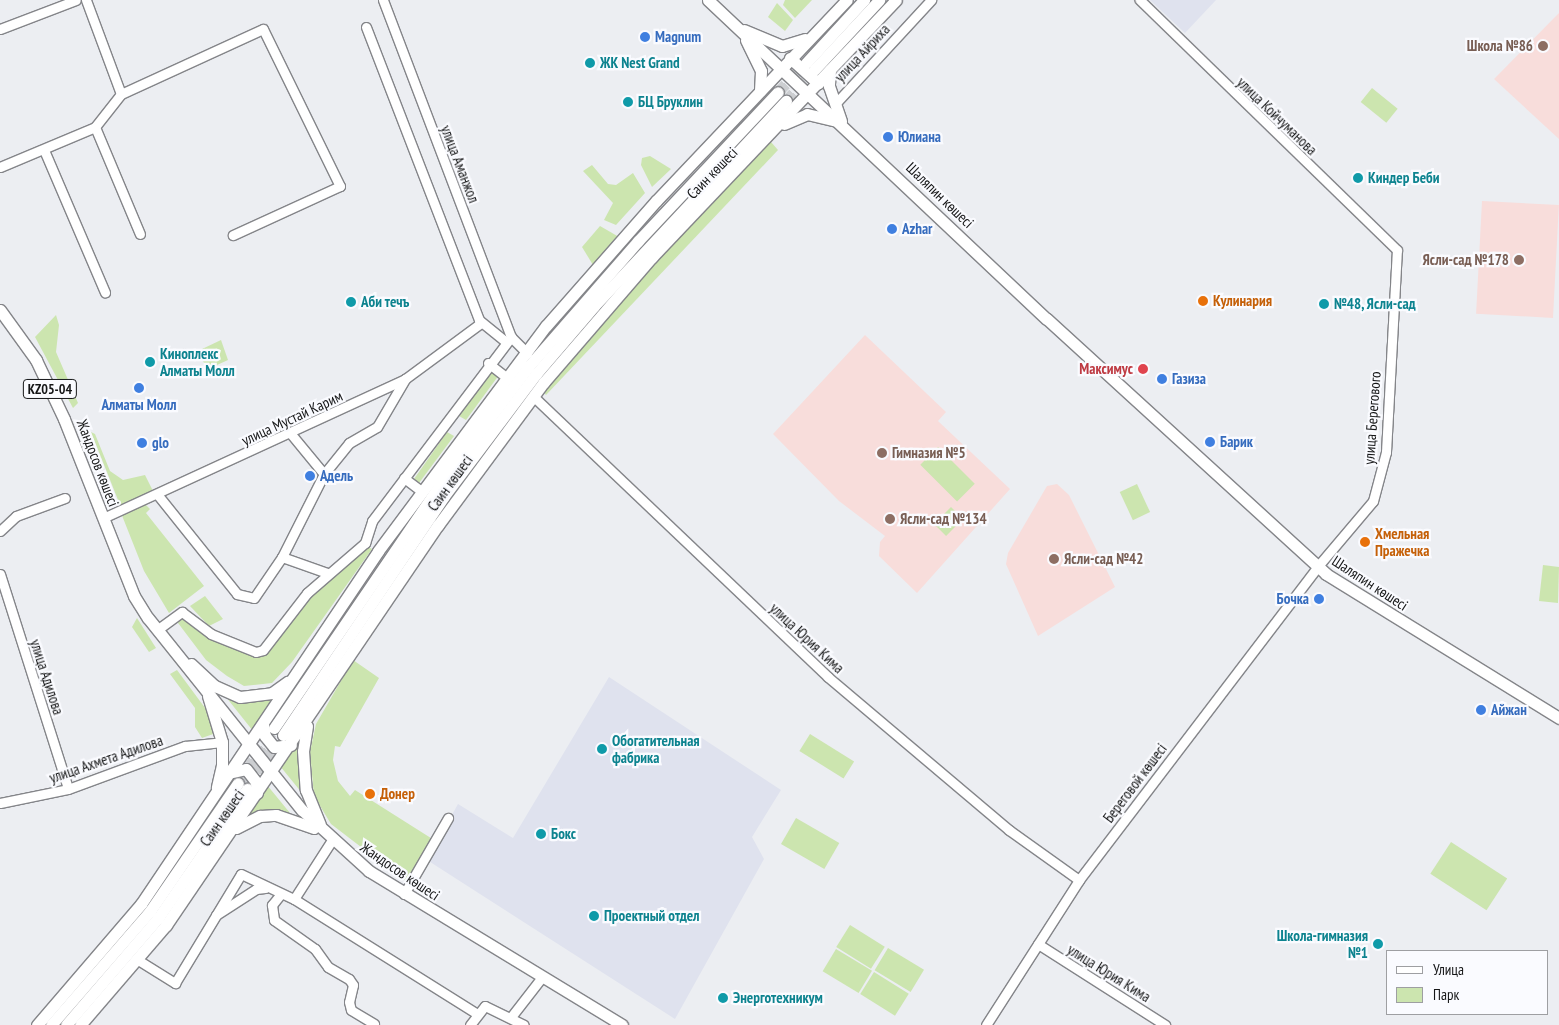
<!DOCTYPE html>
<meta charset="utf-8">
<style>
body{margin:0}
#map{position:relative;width:1559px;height:1025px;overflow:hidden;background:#eceef2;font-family:"PT Sans Narrow",sans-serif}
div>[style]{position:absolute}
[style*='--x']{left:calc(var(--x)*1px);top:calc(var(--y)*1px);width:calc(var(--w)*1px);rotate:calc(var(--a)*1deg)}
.built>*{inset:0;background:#dfe2ee}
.education>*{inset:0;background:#f8dddb;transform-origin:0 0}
.green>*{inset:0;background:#cce5af;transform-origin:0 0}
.major-tunnel>*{height:11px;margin-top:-5.5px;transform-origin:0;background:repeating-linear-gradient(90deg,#ccced1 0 11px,transparent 0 16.5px)}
.roads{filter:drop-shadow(1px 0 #848589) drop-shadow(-1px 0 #848589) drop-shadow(0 1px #848589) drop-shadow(0 -1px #848589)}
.minor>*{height:9px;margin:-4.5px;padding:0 4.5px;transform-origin:4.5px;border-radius:4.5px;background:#fff}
.major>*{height:11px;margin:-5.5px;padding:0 5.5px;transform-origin:5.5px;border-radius:5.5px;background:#fff}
.dots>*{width:14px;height:14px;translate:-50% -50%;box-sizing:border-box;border:2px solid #fafbff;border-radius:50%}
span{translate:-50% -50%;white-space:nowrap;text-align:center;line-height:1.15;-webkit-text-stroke:4.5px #fafbff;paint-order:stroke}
.shield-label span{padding:1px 4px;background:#fafbff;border:1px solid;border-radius:4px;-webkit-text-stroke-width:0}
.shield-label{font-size:14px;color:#151617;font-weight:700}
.shop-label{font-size:15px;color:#366cbe;font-weight:700}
.left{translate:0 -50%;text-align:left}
.right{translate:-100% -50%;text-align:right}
.education-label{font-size:15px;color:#785e54;font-weight:700}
.street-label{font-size:15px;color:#151617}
.culture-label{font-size:15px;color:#0d838f;font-weight:700}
.food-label{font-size:15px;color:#c56008;font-weight:700}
.health-label{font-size:15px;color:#be3a42;font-weight:700}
.legend{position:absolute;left:1386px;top:950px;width:162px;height:65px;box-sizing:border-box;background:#fafbff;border:1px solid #9e9fa2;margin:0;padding:6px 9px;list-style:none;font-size:15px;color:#151617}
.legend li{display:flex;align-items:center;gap:10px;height:25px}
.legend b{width:25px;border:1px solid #9e9fa2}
</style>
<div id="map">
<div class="built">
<div style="clip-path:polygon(1150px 0,1216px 0,1185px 33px)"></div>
<div style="clip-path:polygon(609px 677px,781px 790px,752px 837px,764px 859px,675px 1019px,427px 860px,458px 804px,513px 838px)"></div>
</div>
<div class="education">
<div style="clip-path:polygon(1559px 13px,1559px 139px,1494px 79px)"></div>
<div style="left:1482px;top:201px;width:77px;height:113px;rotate:3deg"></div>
<div style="clip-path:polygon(865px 335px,946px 412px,938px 421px,1010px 489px,917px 593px,879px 556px,880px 542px,885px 536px,839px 501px,773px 434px)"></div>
<div style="clip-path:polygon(1057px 484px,1069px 495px,1115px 587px,1038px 636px,1006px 564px,1008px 553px,1047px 486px)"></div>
</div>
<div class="green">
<div style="clip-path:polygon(785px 0,812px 0,795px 18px,783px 5px)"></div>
<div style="clip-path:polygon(777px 3px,793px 20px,785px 31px,768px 17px)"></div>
<div style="left:1372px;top:88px;width:33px;height:18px;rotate:39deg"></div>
<div style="clip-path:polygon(771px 142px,778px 150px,546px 395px,541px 389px,637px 280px)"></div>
<div style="clip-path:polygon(650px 156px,671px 169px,652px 187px,641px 165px,642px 158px)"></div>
<div style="clip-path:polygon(592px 165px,608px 184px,616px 185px,633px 173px,645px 193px,616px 225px,604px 220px,613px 203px,583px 171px)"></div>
<div style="clip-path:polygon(600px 226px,619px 237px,593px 265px,582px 247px)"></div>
<div style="clip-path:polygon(56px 315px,59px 325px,56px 352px,78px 403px,73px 408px,35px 337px)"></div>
<div style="clip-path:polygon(221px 340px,228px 360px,206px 370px,200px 350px)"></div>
<div style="clip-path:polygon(490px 372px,499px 375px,466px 420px,459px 416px)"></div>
<div style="clip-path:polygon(91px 432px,95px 434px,110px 471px,123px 480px,145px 475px,153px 491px,120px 505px)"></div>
<div style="clip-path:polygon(447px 432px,454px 436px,419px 483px,414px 479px)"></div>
<div style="left:938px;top:447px;width:52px;height:25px;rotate:45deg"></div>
<div style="left:1137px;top:484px;width:31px;height:19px;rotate:65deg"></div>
<div style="clip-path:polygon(145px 504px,150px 509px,146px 513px,204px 586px,169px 613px,144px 571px,121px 513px)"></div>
<div style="left:951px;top:507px;width:17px;height:24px;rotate:45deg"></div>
<div style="clip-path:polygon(365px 545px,372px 549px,292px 662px,272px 683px,244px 686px,227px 676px,206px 660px,175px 619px,182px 616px,213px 639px,249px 655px,268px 652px,296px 610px)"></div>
<div style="clip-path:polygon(1543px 565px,1559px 567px,1558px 603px,1539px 601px)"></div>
<div style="clip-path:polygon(205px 596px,223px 619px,209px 626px,190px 606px)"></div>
<div style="clip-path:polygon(137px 618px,156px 648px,149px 652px,132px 627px)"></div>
<div style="clip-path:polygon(353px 660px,379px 678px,340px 747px,335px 746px,333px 760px,338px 781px,350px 796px,355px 790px,434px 840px,408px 883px,331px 824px,314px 796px,310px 752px,316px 724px)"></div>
<div style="clip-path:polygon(177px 670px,211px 716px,216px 733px,202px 738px,195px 727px,195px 708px,170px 674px)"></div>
<div style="clip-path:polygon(226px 697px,246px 703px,275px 697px,253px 731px)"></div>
<div style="left:810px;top:734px;width:52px;height:20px;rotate:32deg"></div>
<div style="clip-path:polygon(301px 735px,298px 763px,302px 793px,280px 766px)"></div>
<div style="clip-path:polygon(267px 785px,290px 813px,257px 812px,246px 816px)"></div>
<div style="left:796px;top:818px;width:50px;height:30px;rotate:30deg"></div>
<div style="left:1451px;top:842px;width:67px;height:38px;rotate:33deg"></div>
<div style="left:850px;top:925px;width:41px;height:26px;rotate:32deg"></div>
<div style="left:888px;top:948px;width:42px;height:26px;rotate:31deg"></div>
<div style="left:836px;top:949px;width:42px;height:26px;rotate:31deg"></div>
<div style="left:874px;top:972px;width:41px;height:26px;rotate:32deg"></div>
</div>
<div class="major-tunnel">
<div style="--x:778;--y:92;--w:40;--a:-46"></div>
<div style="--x:786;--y:101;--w:42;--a:-47.9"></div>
<div style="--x:238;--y:783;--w:61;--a:-56.3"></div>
<div style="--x:249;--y:786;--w:54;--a:-56.3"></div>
</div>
<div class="roads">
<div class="minor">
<div style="--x:86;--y:0;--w:100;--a:69.6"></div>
<div style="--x:383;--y:0;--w:360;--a:69.2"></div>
<div style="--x:511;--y:337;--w:23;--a:45"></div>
<div style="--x:366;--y:27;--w:314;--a:68.9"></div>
<div style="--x:479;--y:320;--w:33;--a:39"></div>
<div style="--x:0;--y:29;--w:81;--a:-20.9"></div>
<div style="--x:835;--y:104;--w:142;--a:-47.3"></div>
<div style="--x:95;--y:127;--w:116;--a:67.2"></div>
<div style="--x:44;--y:150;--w:155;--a:66.8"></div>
<div style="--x:0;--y:167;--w:103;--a:-22.8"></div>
<div style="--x:95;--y:127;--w:42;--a:-51.8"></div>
<div style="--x:121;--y:94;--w:156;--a:-24.6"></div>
<div style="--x:263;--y:29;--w:175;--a:63.9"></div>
<div style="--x:340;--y:186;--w:118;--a:155.4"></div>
<div style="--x:488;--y:363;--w:24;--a:38"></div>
<div style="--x:533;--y:396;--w:407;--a:43.6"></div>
<div style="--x:828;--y:677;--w:237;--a:40.2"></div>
<div style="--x:1009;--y:830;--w:86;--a:35.5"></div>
<div style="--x:291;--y:434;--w:52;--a:50.5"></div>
<div style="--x:404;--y:478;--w:21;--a:37"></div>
<div style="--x:157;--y:494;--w:128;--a:51.3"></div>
<div style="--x:237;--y:594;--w:17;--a:13"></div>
<div style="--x:254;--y:598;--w:50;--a:-55.7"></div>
<div style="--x:282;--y:557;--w:93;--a:-63.2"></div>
<div style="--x:324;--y:474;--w:40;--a:-51"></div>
<div style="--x:349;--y:443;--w:32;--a:-30"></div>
<div style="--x:377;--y:427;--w:56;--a:-59.7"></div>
<div style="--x:103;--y:518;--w:332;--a:-24.7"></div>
<div style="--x:405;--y:379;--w:94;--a:-36.4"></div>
<div style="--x:0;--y:531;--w:22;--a:-43"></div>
<div style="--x:16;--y:516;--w:52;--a:-20.2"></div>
<div style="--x:282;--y:557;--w:48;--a:19.6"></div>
<div style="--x:0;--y:574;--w:225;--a:72.4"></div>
<div style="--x:161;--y:627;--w:26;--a:-36"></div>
<div style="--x:182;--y:612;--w:36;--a:37"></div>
<div style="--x:211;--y:634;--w:48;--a:21.8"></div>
<div style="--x:256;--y:652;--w:7;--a:-16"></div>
<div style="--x:263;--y:650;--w:72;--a:-52.3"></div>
<div style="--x:307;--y:593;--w:77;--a:-40.8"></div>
<div style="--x:365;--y:543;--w:23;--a:-72"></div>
<div style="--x:372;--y:521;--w:231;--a:-52.9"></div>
<div style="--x:0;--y:803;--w:69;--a:-11.6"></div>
<div style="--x:68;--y:789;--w:125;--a:-20.2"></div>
<div style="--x:185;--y:746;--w:37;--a:-6"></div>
<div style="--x:332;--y:840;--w:70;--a:122.8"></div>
<div style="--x:294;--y:899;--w:216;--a:32.1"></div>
<div style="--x:404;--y:894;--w:88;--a:-59.9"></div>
<div style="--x:280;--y:895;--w:13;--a:129"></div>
<div style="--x:272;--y:905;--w:15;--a:82"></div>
<div style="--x:274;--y:920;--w:50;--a:35.3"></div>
<div style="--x:315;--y:949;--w:22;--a:54"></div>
<div style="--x:328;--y:967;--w:24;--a:30"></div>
<div style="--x:349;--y:979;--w:7;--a:56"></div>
<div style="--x:353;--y:985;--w:17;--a:103"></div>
<div style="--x:349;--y:1002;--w:8;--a:76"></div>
<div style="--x:351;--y:1010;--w:27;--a:31"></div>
<div style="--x:216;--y:915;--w:48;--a:-33"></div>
<div style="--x:256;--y:889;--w:9;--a:-6"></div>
<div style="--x:1038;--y:944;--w:151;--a:32.5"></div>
<div style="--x:138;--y:960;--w:44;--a:31.9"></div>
<div style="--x:175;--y:983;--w:127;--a:-58.8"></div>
<div style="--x:241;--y:874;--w:59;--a:25.3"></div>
<div style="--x:511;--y:1017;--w:51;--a:-52.2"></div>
<div style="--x:470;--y:1025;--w:24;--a:-52"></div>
<div style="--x:485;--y:1006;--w:43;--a:26"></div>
<div style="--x:986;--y:1025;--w:172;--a:-57.3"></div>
<div style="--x:1079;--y:880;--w:395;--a:-52.7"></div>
<div style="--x:1318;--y:566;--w:85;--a:-49.8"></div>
<div style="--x:1373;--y:501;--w:51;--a:-75.1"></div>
<div style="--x:1386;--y:452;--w:202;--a:-86.9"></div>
<div style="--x:1397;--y:250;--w:359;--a:-135.8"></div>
</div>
<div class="major">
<div style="--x:708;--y:0;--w:465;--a:43.3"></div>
<div style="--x:1047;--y:319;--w:378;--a:42.4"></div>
<div style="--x:1326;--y:574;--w:274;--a:31.7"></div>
<div style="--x:744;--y:30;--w:41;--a:22.8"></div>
<div style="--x:782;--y:46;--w:24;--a:-17"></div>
<div style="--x:746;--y:40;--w:34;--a:64"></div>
<div style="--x:761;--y:71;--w:20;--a:93"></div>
<div style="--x:790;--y:58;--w:38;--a:42"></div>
<div style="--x:806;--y:63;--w:86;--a:-47.4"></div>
<div style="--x:814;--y:70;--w:96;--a:-47.1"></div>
<div style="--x:830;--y:70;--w:16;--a:94"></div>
<div style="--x:829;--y:86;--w:37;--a:71"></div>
<div style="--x:784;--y:124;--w:25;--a:-23"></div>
<div style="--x:807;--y:114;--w:28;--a:13"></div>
<div style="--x:0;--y:310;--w:62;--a:54.2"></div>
<div style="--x:36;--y:360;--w:65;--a:64.6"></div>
<div style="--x:64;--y:419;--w:190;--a:68.4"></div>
<div style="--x:134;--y:596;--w:26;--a:58"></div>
<div style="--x:148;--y:618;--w:246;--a:51.3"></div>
<div style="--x:302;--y:810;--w:91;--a:42.3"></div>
<div style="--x:369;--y:871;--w:296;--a:31.3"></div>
<div style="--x:191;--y:664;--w:33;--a:43"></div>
<div style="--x:215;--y:686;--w:27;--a:24"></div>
<div style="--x:240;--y:697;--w:32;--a:-7"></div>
<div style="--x:272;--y:693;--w:19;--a:-36"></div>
<div style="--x:208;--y:696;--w:48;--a:73.1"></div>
<div style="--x:222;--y:742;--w:23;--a:90"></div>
<div style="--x:222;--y:765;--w:23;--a:103"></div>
<div style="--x:263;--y:724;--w:12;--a:81"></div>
<div style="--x:265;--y:736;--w:14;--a:51"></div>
<div style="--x:274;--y:747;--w:17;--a:-7"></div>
<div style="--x:307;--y:726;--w:25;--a:99"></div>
<div style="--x:303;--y:751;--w:39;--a:86"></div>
<div style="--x:306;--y:790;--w:37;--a:68"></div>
<div style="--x:274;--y:728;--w:297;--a:-55.7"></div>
<div style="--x:441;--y:483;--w:145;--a:-53.1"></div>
<div style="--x:528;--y:367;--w:167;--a:-48.9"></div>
<div style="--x:638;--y:241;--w:204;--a:-46.8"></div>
<div style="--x:283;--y:735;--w:288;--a:-56"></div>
<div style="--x:444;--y:496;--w:153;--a:-53"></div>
<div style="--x:536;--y:374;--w:89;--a:-49.5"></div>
<div style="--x:594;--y:306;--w:281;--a:-46.9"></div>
<div style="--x:232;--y:772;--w:14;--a:-12"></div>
<div style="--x:246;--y:769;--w:16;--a:52"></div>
<div style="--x:256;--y:782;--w:11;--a:85"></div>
<div style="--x:236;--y:828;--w:27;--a:-27"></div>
<div style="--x:260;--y:816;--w:16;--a:-4"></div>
<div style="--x:276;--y:815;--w:40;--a:18.9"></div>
<div style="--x:37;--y:1025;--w:160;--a:-49.3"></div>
<div style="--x:141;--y:904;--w:425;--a:-56.1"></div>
<div style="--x:378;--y:551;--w:281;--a:-53.3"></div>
<div style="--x:546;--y:326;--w:167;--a:-48.7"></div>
<div style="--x:656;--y:201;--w:277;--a:-46.5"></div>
<div style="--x:51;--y:1025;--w:151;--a:-49"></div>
<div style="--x:150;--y:911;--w:155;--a:-55.5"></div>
<div style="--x:66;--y:1025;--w:141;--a:-49.3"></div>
<div style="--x:158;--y:918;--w:157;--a:-55.4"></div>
<div style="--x:80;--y:1025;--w:132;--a:-49.3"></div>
<div style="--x:166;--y:925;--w:484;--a:-55.8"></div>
<div style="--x:438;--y:525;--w:178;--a:-53.5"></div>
<div style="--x:544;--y:382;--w:165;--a:-49.2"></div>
<div style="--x:652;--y:257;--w:354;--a:-46.5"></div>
</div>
</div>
<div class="dots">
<div style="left:645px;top:37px;background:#3f7fe0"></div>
<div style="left:1543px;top:46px;background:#8d6e63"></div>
<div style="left:590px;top:63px;background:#0f9aa8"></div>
<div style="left:628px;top:102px;background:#0f9aa8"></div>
<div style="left:888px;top:137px;background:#3f7fe0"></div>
<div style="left:1358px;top:178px;background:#0f9aa8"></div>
<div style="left:892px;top:229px;background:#3f7fe0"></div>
<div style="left:1519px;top:260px;background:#8d6e63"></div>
<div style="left:1203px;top:301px;background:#e8710a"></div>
<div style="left:351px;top:302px;background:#0f9aa8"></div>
<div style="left:1324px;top:304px;background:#0f9aa8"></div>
<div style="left:150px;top:362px;background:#0f9aa8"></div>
<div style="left:1143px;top:369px;background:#e0444e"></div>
<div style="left:1162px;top:379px;background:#3f7fe0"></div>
<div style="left:139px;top:388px;background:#3f7fe0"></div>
<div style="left:1210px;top:442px;background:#3f7fe0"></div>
<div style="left:142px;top:443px;background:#3f7fe0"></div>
<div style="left:882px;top:453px;background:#8d6e63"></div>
<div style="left:310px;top:476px;background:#3f7fe0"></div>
<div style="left:890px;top:519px;background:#8d6e63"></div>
<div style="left:1365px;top:542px;background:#e8710a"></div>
<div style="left:1054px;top:559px;background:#8d6e63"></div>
<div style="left:1319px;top:599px;background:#3f7fe0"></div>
<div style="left:1481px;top:710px;background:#3f7fe0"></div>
<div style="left:602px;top:749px;background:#0f9aa8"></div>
<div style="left:370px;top:794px;background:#e8710a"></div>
<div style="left:541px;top:834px;background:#0f9aa8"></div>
<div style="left:594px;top:916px;background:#0f9aa8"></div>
<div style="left:1378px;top:944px;background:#0f9aa8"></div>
<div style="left:723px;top:998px;background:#0f9aa8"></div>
</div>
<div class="shield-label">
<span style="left:50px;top:389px">KZ05-04</span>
</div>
<div class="shop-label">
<span class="left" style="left:655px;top:37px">Magnum</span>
<span class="left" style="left:898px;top:137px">Юлиана</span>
<span class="left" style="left:902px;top:229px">Azhar</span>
<span class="left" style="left:1172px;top:379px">Газиза</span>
<span style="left:139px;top:405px">Алматы Молл</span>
<span class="left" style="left:1220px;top:442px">Барик</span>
<span class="left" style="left:152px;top:443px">glo</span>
<span class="left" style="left:320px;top:476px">Адель</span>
<span class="right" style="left:1309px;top:599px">Бочка</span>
<span class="left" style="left:1491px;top:710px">Айжан</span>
</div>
<div class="education-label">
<span class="right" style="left:1533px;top:46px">Школа №86</span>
<span class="right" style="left:1509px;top:260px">Ясли-сад №178</span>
<span class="left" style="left:892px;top:453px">Гимназия №5</span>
<span class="left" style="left:900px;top:519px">Ясли-сад №134</span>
<span class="left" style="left:1064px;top:559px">Ясли-сад №42</span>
</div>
<div class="street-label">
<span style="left:862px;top:53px;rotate:-47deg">улица Айриха</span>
<span style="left:1277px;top:116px;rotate:44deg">улица Койчуманова</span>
<span style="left:460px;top:164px;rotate:69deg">улица Аманжол</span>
<span style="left:712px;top:173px;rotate:-46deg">Саин көшесі</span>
<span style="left:940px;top:195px;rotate:44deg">Шаляпин көшесі</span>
<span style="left:292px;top:418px;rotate:-25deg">улица Мустай Карим</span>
<span style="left:1372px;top:418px;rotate:-86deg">улица Берегового</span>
<span style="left:98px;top:463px;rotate:69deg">Жандосов көшесі</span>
<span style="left:450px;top:483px;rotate:-54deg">Саин көшесі</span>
<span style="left:1370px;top:583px;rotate:33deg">Шаляпин көшесі</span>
<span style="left:807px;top:638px;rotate:43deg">улица Юрия Кима</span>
<span style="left:47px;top:677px;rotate:72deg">улица Адилова</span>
<span style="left:106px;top:759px;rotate:-19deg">улица Ахмета Адилова</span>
<span style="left:1135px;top:783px;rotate:-53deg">Береговой көшесі</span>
<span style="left:222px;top:818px;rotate:-55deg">Саин көшесі</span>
<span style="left:400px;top:871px;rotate:34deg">Жандосов көшесі</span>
<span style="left:1109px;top:973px;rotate:32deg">улица Юрия Кима</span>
</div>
<div class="culture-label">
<span class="left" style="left:600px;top:63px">ЖК Nest Grand</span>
<span class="left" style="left:638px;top:102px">БЦ Бруклин</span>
<span class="left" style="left:1368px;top:178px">Киндер Беби</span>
<span class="left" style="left:361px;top:302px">Аби течъ</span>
<span class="left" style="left:1334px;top:304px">№48, Ясли-сад</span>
<span class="left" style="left:160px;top:362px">Киноплекс<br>Алматы Молл</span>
<span class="left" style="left:612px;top:749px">Обогатительная<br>фабрика</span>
<span class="left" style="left:551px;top:834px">Бокс</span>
<span class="left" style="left:604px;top:916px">Проектный отдел</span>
<span class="right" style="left:1368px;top:944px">Школа-гимназия<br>№1</span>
<span class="left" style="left:733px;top:998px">Энерготехникум</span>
</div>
<div class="food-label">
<span class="left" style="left:1213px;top:301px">Кулинария</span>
<span class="left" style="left:1375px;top:542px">Хмельная<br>Пражечка</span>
<span class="left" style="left:380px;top:794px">Донер</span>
</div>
<div class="health-label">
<span class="right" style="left:1133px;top:369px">Максимус</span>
</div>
<ul class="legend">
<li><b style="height:6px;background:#fff"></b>Улица</li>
<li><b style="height:14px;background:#cce5af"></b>Парк</li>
</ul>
</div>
